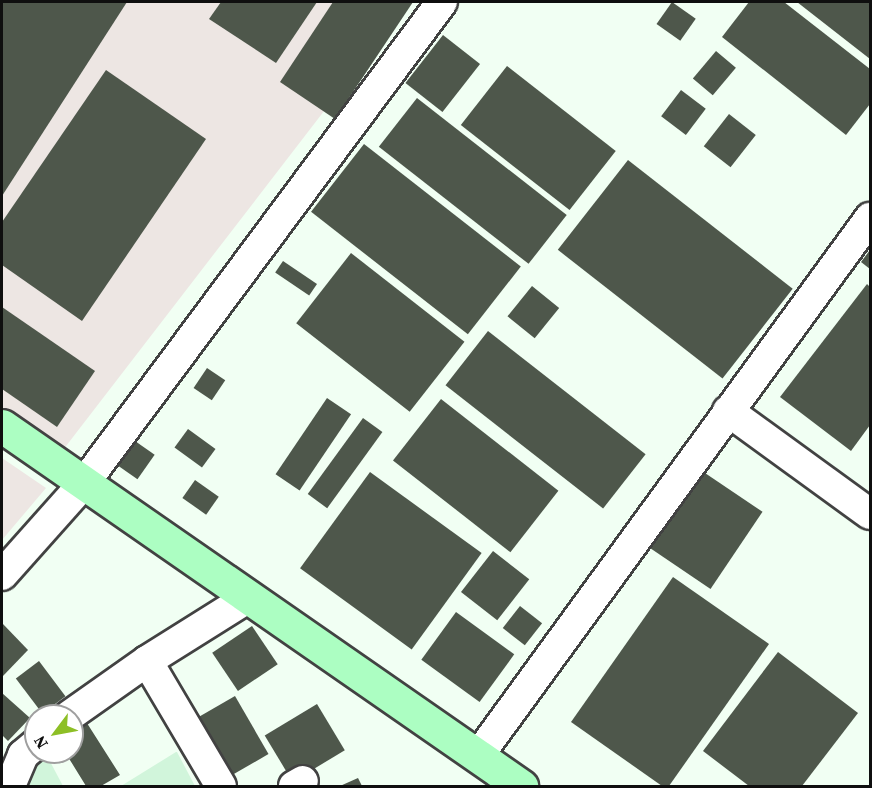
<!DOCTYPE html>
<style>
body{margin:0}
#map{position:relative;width:872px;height:788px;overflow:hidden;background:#f1fff3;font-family:"Source Serif 4",serif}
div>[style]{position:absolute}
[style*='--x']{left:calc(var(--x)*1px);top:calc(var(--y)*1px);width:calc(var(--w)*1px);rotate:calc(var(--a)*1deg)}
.industrial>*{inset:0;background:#ede6e3}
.farmland>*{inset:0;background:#d1f5db}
.building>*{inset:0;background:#4e574b;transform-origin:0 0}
.roads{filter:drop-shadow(2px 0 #424242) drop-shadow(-2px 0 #424242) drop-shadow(0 2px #424242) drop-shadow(0 -2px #424242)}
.street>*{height:30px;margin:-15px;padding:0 15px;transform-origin:15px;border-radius:15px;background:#fff}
.secondary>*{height:33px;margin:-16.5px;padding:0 16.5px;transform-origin:16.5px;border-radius:16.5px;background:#acfec2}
span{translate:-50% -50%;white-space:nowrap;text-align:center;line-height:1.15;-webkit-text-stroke:6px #fff;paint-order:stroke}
.frame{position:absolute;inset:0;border:3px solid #0f0f0f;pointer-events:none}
.north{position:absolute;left:24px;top:704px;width:60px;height:60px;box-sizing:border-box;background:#fff;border:2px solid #9f9f9f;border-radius:50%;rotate:238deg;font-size:16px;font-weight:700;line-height:24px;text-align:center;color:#0f0f0f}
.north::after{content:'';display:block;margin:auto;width:21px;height:27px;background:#8dbf26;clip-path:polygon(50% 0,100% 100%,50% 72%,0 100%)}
</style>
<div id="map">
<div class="industrial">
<div style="clip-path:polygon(2px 2px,408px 2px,63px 450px,2px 408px)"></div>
<div style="clip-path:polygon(2px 458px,46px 488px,2px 540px)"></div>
</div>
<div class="farmland">
<div style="clip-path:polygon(45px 752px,63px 786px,21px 786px,31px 763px)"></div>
<div style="clip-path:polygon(177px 752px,195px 786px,121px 786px,176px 752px)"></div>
</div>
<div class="building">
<div style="clip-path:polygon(2px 2px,127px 2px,2px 196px)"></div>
<div style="clip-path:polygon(221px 2px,317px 2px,276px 63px,209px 19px)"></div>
<div style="clip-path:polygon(333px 2px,413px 2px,335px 119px,280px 82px)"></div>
<div style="left:672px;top:2px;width:29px;height:27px;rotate:35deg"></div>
<div style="clip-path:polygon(749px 2px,784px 2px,870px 69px,870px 104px,846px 135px,722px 37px)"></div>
<div style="clip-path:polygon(797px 2px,870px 3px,870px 59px)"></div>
<div style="left:443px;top:35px;width:47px;height:61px;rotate:38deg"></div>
<div style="left:716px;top:51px;width:26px;height:36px;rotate:40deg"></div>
<div style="left:507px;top:66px;width:138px;height:75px;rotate:38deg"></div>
<div style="clip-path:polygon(106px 70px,206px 139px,82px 321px,2px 265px,2px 222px)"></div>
<div style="left:681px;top:90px;width:31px;height:33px;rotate:37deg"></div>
<div style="left:417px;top:98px;width:190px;height:62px;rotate:38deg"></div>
<div style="left:729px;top:114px;width:34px;height:41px;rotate:38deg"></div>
<div style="left:364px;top:144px;width:199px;height:86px;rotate:38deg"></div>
<div style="left:628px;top:160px;width:209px;height:114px;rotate:38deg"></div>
<div style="clip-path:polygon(870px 250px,870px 269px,861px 262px)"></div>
<div style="left:351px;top:253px;width:144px;height:89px;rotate:38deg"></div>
<div style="left:283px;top:261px;width:41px;height:14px;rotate:34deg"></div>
<div style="clip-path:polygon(867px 284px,870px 287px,870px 425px,851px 451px,780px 397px)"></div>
<div style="left:532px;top:286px;width:35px;height:39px;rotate:39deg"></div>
<div style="clip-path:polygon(2px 307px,95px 371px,57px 427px,2px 389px)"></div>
<div style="left:488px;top:331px;width:200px;height:69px;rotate:38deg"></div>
<div style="left:207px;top:368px;width:22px;height:24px;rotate:34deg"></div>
<div style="left:327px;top:398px;width:29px;height:92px;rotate:34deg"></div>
<div style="left:441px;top:399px;width:149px;height:78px;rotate:38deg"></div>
<div style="left:363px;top:418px;width:24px;height:94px;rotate:36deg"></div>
<div style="left:188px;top:429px;width:34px;height:23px;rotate:36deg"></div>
<div style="left:135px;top:441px;width:24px;height:30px;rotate:35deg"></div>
<div style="left:702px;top:471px;width:73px;height:93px;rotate:34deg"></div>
<div style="left:370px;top:472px;width:138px;height:119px;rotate:36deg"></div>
<div style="left:195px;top:480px;width:29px;height:22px;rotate:35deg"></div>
<div style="left:493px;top:551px;width:46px;height:52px;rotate:38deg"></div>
<div style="clip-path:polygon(673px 577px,769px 644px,669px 786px,662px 786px,571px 722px)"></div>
<div style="left:520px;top:606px;width:28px;height:28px;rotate:38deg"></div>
<div style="left:456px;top:612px;width:72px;height:59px;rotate:36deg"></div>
<div style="clip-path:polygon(2px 623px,28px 650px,2px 677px)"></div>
<div style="left:252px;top:626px;width:46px;height:48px;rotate:56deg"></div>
<div style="clip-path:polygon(778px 652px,858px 713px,802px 786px,749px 786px,703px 751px)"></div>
<div style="left:39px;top:661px;width:44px;height:29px;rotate:53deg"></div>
<div style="clip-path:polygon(2px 693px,30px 718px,8px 741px,2px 735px)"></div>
<div style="left:235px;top:696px;width:67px;height:48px;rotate:60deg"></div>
<div style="left:317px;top:704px;width:54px;height:61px;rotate:59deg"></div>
<div style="clip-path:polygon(85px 720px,120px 775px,101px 786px,86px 786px,65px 752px,72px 752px,72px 728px)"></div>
<div style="clip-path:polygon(358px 778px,362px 786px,340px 786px)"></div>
</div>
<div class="roads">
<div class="street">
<div style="--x:728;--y:411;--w:175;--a:36"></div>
<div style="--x:2;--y:575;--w:125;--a:-48.3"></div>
<div style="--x:85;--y:482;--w:598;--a:-53.36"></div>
<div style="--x:147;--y:661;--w:145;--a:59.4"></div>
<div style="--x:69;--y:716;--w:95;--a:-35.2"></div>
<div style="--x:147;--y:661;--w:120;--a:-32.1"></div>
<div style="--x:478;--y:756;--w:666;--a:-53.92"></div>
<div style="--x:10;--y:786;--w:34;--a:-67"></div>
<div style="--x:23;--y:755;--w:17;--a:-40"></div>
<div style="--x:294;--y:786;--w:10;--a:-29"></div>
</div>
<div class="secondary">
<div style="--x:2;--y:426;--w:632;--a:34.75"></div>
</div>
</div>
<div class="frame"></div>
<div class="north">N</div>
</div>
